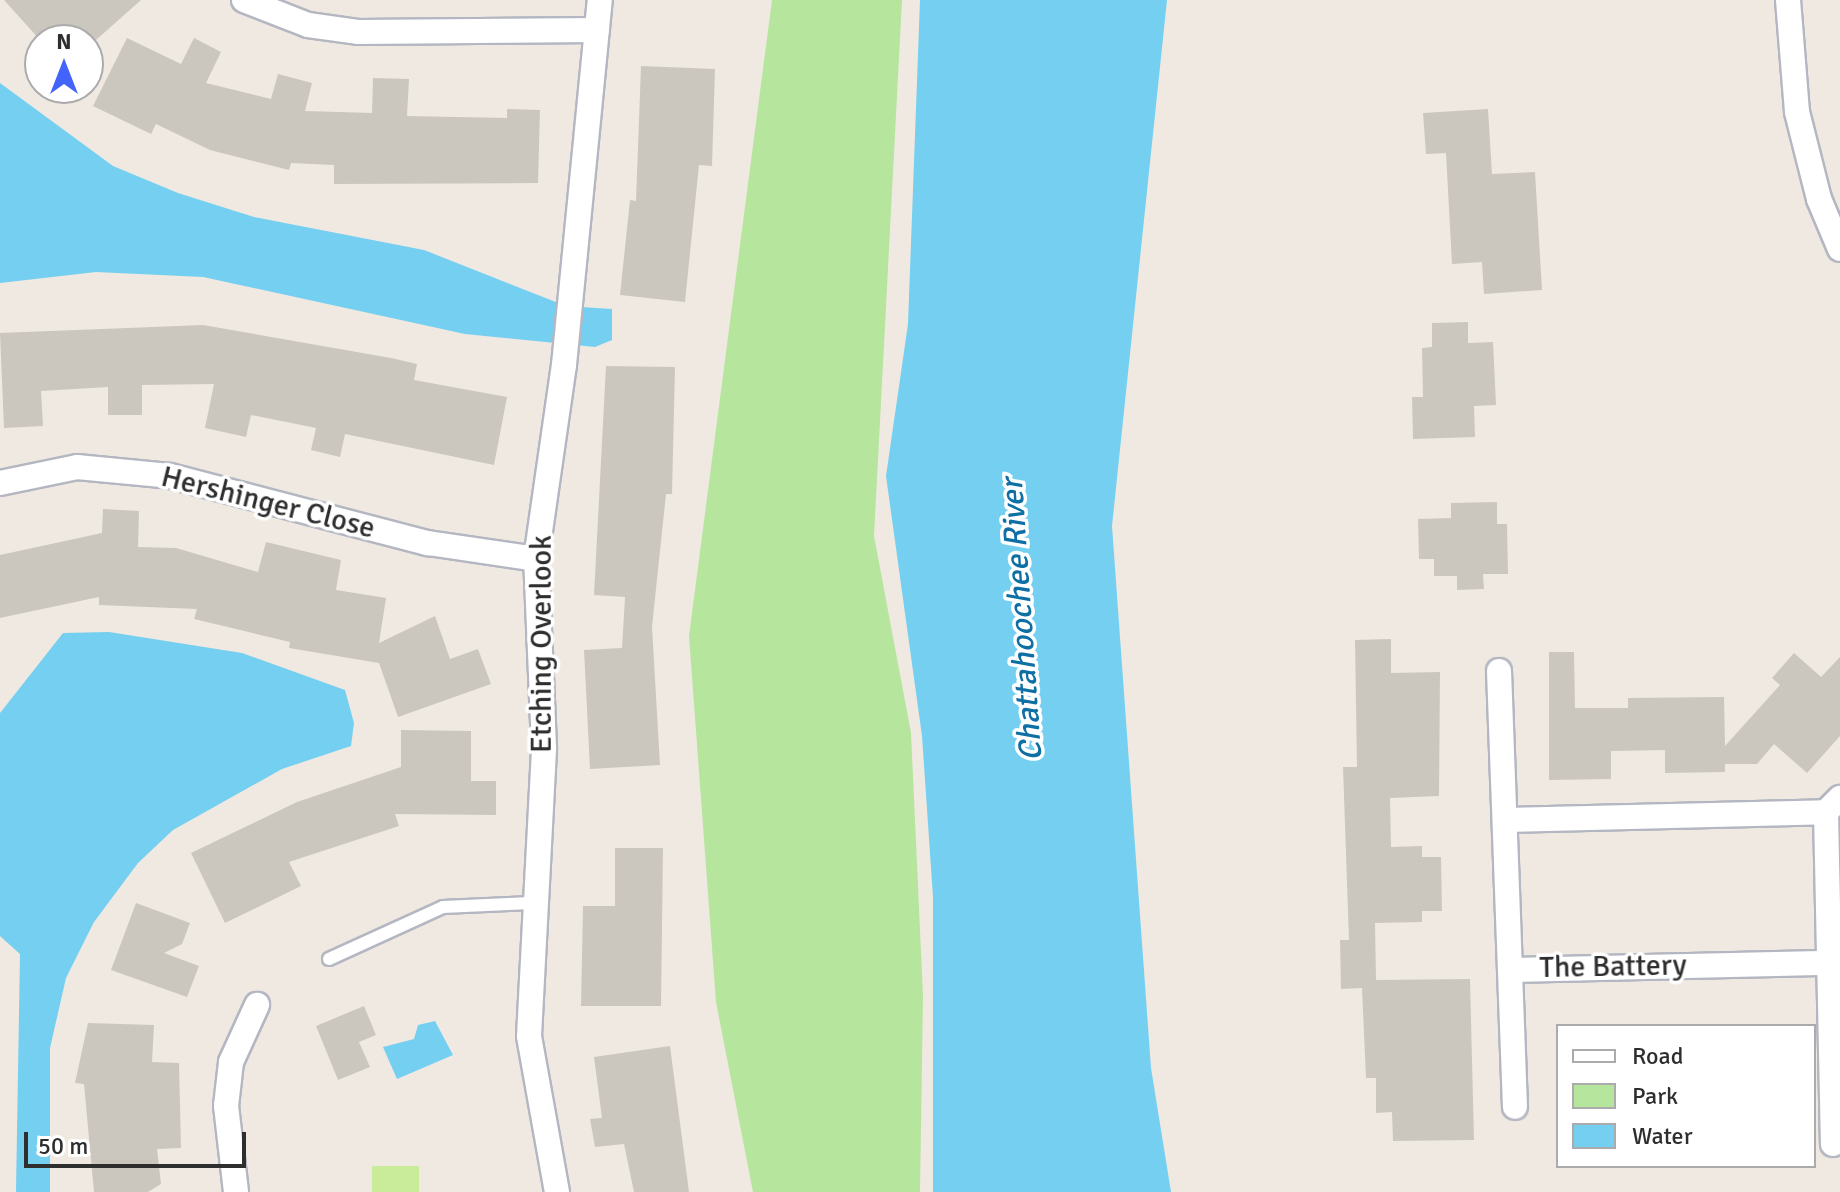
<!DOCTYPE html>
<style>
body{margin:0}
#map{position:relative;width:1840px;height:1192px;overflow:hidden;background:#efe9e1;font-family:Signika,sans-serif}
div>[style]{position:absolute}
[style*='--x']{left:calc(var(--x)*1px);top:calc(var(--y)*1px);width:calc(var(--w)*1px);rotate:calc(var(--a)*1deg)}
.green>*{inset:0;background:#b6e59e}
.pitch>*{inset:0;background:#c9ec9a;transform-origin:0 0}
.water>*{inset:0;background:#75cff0}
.building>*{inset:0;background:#cbc7bf}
.roads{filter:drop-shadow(2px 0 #b4b7c1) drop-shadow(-2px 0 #b4b7c1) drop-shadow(0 2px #b4b7c1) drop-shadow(0 -2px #b4b7c1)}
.lane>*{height:12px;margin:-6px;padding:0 6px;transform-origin:6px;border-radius:6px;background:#fff}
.street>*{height:24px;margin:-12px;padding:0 12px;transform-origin:12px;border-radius:12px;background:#fff}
span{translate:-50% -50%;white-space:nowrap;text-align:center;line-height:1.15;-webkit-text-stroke:7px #fff;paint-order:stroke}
.street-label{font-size:30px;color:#2e2e2e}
.water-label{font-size:32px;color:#0d6fa3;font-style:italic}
.legend{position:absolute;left:1556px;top:1024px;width:260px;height:144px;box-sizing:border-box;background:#fff;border:2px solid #ababab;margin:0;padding:10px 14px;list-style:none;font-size:24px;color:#2e2e2e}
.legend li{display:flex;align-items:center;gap:16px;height:40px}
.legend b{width:40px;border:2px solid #ababab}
.north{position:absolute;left:24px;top:24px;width:80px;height:80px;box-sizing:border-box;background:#fff;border:2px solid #ababab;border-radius:50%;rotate:0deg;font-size:22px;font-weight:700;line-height:32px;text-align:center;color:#2e2e2e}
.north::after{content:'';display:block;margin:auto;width:28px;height:36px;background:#4264fb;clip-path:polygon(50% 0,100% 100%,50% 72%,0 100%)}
.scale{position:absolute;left:24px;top:1132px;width:222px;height:36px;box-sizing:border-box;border:4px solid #2e2e2e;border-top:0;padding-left:10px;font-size:24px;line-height:28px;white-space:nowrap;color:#2e2e2e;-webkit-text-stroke:6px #fff;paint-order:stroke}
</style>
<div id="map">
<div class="green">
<div style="clip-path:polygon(772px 0,902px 0,874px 536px,911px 733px,923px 996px,920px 1192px,753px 1192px,716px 1002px,689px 636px)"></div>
</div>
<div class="pitch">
<div style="left:372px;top:1166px;width:47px;height:26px"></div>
</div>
<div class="water">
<div style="clip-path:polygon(920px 0,1167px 0,1112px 526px,1151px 1068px,1171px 1192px,933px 1192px,933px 897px,922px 736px,886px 476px,908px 324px)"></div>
<div style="clip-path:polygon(0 83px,113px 166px,178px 193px,254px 217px,424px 250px,566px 306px,612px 309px,612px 340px,595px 347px,465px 334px,203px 277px,96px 272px,0 283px)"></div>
<div style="clip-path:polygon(109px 632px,242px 653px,345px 690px,354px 723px,351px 746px,282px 769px,173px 830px,138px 863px,94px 922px,66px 978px,50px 1048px,50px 1192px,16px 1192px,20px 954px,0 936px,0 713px,63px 633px)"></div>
<div style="clip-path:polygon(435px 1021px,453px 1055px,397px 1079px,383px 1047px,414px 1039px,418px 1025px)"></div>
</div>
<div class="building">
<div style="clip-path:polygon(4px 0,141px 0,96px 40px,40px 40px)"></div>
<div style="clip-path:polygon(127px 38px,181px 64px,194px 38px,221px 52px,206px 83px,271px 99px,278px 74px,312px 83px,305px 111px,372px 113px,373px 78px,409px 79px,407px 116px,507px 118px,507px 109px,540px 110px,538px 183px,334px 184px,334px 165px,291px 163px,289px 170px,210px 150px,156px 124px,151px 134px,93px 106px)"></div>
<div style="clip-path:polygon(641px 66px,715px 69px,712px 166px,699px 165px,685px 302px,620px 295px,630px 200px,636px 201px)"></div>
<div style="clip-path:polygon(1488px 109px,1492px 174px,1535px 172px,1542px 290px,1484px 294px,1482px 262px,1452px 264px,1446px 153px,1426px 154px,1423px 113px)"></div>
<div style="clip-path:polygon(1468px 322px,1468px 343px,1493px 342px,1496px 405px,1474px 406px,1475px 437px,1413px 439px,1412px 397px,1423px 397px,1422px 348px,1432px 347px,1432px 323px)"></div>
<div style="clip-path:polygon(203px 325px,391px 358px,417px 364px,414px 380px,507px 397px,494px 465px,345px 434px,340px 457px,311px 450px,316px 428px,251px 415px,246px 437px,205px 428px,214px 384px,142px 385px,142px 415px,108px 415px,108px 387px,41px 391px,43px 426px,4px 428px,0 333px)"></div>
<div style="clip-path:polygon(606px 366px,675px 367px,672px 494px,666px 494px,652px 627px,660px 765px,590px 769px,584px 650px,622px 648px,625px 597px,594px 595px)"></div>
<div style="clip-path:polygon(1497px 502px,1497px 524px,1507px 524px,1508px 574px,1483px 574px,1484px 589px,1457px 590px,1457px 576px,1434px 576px,1434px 559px,1419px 559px,1418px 519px,1451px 518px,1451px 503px)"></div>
<div style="clip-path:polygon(103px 509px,139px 511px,138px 547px,176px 548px,258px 572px,266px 542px,341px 560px,336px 590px,386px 598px,379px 643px,435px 616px,450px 659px,478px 649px,491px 684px,398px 717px,379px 663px,289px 648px,290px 642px,194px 619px,197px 609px,99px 605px,99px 597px,0 618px,0 555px,102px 533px)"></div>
<div style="clip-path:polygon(1391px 639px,1391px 673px,1440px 672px,1439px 796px,1390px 798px,1391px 847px,1422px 846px,1422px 857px,1441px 857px,1442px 911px,1422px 911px,1422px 922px,1375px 923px,1376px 980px,1470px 979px,1474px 1140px,1393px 1141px,1392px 1112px,1376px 1113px,1376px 1078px,1366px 1078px,1362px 988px,1341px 989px,1340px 940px,1349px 940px,1343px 767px,1357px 767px,1355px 640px)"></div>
<div style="clip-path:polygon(1549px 652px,1574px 652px,1575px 708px,1628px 708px,1628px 698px,1724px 697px,1725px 746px,1780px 685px,1772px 678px,1794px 653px,1821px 677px,1840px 657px,1840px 736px,1807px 773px,1774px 744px,1757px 764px,1725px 764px,1725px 772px,1665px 773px,1665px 750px,1611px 751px,1611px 779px,1549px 780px)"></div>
<div style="clip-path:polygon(401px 730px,471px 731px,471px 781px,496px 781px,496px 815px,395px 814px,399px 826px,289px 862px,301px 886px,225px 923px,191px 853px,297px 802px,401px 767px)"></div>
<div style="clip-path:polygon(615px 848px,663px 848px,661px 1006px,581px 1006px,583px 906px,615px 906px)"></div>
<div style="clip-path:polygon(136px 903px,190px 923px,182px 944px,164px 953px,199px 966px,187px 997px,111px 970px)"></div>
<div style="clip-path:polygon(364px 1006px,376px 1035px,359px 1042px,370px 1067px,338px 1080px,316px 1026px)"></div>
<div style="clip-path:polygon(88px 1023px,154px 1025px,152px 1062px,179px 1063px,181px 1148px,157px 1149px,161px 1184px,148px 1192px,94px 1192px,84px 1084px,75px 1083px)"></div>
<div style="clip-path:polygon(670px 1046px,689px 1192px,634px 1192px,624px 1144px,595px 1147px,590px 1119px,602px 1118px,594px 1057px)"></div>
</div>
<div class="roads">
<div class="lane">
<div style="--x:329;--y:959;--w:125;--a:-24.5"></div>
<div style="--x:443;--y:907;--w:88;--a:-2.6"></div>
</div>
<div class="street">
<div style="--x:244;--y:0;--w:69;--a:21.3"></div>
<div style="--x:308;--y:25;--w:50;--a:8"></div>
<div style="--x:358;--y:32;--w:239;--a:-0.5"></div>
<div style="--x:1788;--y:0;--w:112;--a:85.4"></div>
<div style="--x:1797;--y:112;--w:90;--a:75.8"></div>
<div style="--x:1819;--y:199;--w:54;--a:67.2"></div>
<div style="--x:0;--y:483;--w:79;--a:-11.7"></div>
<div style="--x:77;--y:467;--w:93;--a:5.5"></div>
<div style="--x:170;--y:476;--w:267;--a:14.6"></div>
<div style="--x:428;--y:543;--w:109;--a:8.4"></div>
<div style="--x:1499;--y:671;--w:436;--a:87.9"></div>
<div style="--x:1826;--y:812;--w:332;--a:88.8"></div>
<div style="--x:1506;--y:820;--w:320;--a:-1.4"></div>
<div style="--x:1826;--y:812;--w:20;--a:-45"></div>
<div style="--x:1513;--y:970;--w:317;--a:-1.3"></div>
<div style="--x:236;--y:1192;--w:87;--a:-96.6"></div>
<div style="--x:226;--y:1106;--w:44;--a:-83.5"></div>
<div style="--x:231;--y:1062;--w:63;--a:-65.5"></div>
<div style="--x:557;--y:1192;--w:158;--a:-100.2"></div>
<div style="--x:529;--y:1036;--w:289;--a:-87"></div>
<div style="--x:544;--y:747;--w:188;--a:-92.4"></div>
<div style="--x:536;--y:559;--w:196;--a:-81.8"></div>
<div style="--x:564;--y:365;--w:367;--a:-84.4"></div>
</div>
</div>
<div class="street-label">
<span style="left:268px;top:503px;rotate:14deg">Hershinger Close</span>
<span style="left:542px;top:644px;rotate:-90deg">Etching Overlook</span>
<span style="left:1613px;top:967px;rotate:-1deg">The Battery</span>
</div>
<div class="water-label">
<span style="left:1022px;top:620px;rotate:-94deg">Chattahoochee River</span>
</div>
<ul class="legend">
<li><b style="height:10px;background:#fff"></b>Road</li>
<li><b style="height:22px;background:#b6e59e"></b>Park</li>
<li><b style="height:22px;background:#75cff0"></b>Water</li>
</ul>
<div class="north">N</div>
<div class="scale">50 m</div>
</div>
